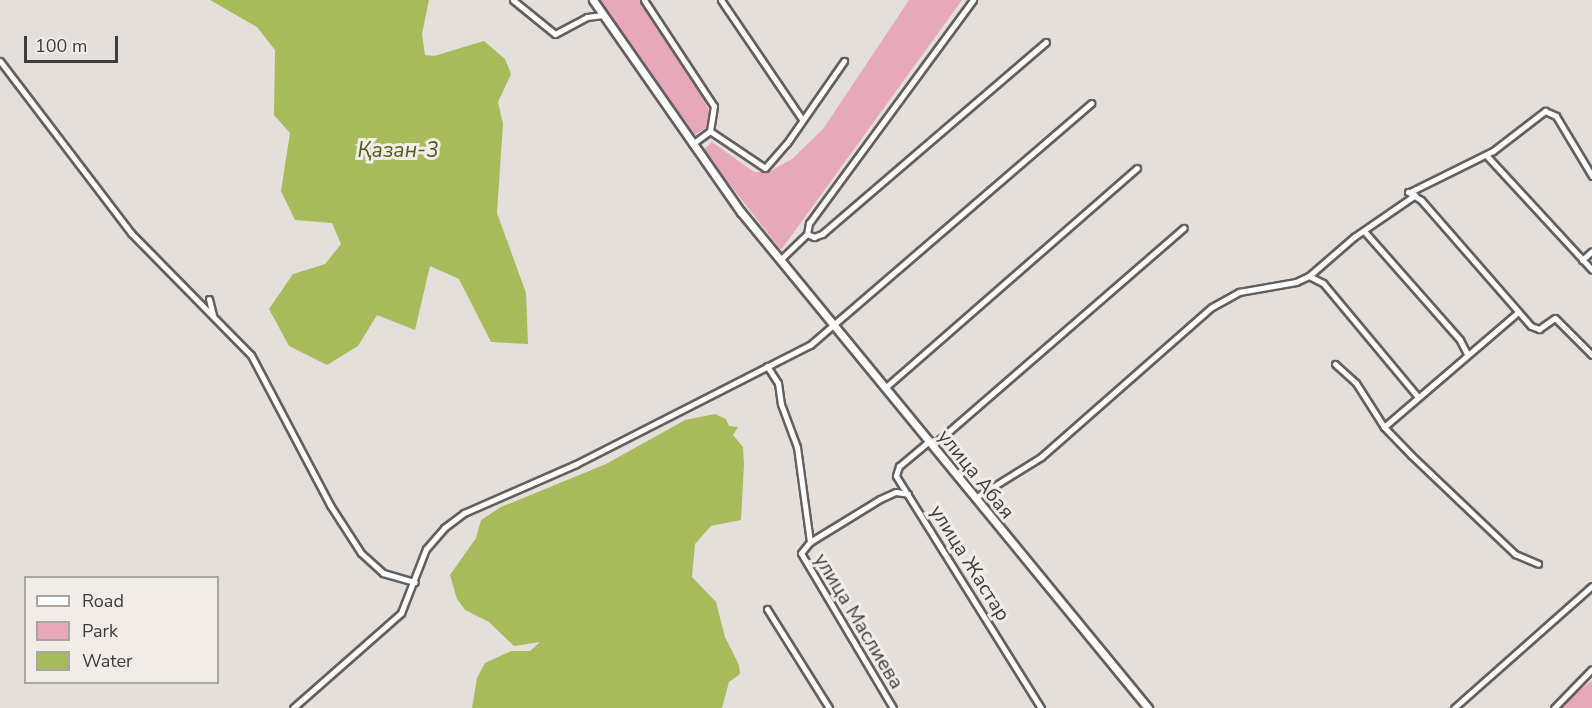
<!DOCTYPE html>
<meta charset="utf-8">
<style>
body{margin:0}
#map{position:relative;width:1592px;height:708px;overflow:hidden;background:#e4dfdb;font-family:"Nunito Sans",sans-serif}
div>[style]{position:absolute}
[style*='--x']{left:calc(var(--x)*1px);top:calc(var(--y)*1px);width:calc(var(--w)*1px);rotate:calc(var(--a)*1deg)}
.green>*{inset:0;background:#e7a8bb}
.water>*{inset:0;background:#a8bb5b}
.roads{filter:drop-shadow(2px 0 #64605d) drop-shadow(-2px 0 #64605d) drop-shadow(0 2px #64605d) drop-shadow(0 -2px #64605d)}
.minor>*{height:5px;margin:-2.5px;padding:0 2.5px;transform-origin:2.5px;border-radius:2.5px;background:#fff}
.secondary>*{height:7px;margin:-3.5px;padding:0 3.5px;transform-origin:3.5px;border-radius:3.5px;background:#fff}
span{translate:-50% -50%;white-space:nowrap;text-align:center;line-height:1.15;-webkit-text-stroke:6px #f1ece8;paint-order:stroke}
.street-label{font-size:20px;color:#3e3c3a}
.water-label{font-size:21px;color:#505b16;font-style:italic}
.legend{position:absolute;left:24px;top:576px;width:195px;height:108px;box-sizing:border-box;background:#f1ece8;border:2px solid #a9a6a2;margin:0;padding:8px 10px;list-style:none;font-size:18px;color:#3e3c3a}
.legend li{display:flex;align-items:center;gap:12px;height:30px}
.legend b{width:30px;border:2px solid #a9a6a2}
.scale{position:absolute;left:24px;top:36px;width:94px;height:27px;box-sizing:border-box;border:3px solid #3e3c3a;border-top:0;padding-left:8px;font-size:18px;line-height:21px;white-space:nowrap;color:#3e3c3a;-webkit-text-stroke:4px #f1ece8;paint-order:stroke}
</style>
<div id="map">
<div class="green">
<div style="clip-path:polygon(599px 0,639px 0,700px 92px,709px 111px,707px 127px,693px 136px)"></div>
<div style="clip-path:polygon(909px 0,962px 0,781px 250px,703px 150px,712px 142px,754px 172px,769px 172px,792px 159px,823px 129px)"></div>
<div style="clip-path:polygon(1592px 681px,1592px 708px,1554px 708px,1566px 699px)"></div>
</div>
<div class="water">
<div style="clip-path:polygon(210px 0,429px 0,422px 34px,425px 55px,434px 56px,484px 41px,505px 59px,511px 74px,498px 102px,503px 124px,497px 213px,526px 293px,528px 344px,491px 342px,459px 279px,430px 266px,415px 330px,377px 315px,358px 346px,327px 365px,289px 346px,269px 309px,293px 274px,325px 264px,341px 244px,332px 223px,295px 220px,281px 191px,290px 133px,274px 115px,275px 50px,257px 27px)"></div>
<div style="clip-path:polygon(715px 414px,726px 419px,729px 426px,738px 427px,733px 435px,743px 447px,744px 465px,741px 520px,711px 526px,695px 544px,692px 577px,716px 602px,725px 637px,739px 665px,740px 674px,729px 682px,722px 708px,472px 708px,477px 678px,485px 663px,511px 651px,530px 651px,540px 642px,514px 646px,489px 622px,465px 610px,457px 599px,450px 575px,476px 538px,481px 520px,501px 507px,606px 464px,685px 420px)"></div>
</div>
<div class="roads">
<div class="minor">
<div style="--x:513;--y:0;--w:54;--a:39"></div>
<div style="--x:555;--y:34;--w:36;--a:-28"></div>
<div style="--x:587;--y:17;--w:16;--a:-7"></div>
<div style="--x:644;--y:0;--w:127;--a:56.6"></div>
<div style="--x:714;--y:106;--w:25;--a:99"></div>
<div style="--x:710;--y:131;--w:22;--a:144"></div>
<div style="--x:721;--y:0;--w:144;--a:55.8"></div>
<div style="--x:973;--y:0;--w:277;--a:126.3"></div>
<div style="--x:809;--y:223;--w:11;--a:100"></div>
<div style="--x:807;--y:234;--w:8;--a:23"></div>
<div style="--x:814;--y:237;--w:9;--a:-21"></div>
<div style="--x:822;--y:234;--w:295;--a:-40.6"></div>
<div style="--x:0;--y:61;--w:216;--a:52.7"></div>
<div style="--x:131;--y:233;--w:171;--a:45.5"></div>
<div style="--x:251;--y:355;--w:170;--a:62.2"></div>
<div style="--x:330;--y:505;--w:57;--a:57.1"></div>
<div style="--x:361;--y:553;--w:30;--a:42"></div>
<div style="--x:383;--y:573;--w:33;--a:16"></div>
<div style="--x:710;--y:131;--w:66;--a:33.9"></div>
<div style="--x:765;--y:168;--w:33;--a:-49"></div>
<div style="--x:787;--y:143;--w:100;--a:-55.2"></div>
<div style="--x:1486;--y:155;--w:156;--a:47.3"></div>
<div style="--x:1408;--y:192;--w:15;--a:32"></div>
<div style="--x:1421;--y:200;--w:167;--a:48.9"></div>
<div style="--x:1531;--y:326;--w:9;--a:21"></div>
<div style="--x:1539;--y:329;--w:19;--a:-35"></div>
<div style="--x:1555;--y:318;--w:52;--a:45"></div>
<div style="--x:1410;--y:192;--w:93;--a:-26.3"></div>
<div style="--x:1493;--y:151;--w:66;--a:-37.6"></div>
<div style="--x:1545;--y:111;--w:12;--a:24"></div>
<div style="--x:1556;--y:116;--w:70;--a:59"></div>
<div style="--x:1364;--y:231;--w:145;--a:48.6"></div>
<div style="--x:1460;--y:340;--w:16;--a:63"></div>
<div style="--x:780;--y:260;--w:37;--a:-44"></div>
<div style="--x:1582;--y:260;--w:13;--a:-42"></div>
<div style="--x:1309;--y:276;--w:16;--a:27"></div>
<div style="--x:1323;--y:283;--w:148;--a:50.2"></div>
<div style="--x:209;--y:299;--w:16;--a:76"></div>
<div style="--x:1335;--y:364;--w:28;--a:42"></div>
<div style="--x:1356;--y:383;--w:52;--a:57.5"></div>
<div style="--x:1384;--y:427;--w:39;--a:46"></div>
<div style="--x:1411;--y:455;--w:144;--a:43.6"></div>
<div style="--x:1515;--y:554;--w:25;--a:23"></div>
<div style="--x:767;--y:366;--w:20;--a:57"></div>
<div style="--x:778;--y:383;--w:21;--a:82"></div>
<div style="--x:781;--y:404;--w:46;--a:69.6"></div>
<div style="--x:797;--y:447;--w:96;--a:82.2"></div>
<div style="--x:886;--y:387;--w:333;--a:-41.1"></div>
<div style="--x:1384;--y:427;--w:177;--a:-40.6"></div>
<div style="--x:928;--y:442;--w:38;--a:140"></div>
<div style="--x:899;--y:466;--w:10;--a:107"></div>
<div style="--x:896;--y:476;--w:274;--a:58"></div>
<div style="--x:932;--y:446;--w:333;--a:-40.9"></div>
<div style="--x:975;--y:498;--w:78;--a:-31.8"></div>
<div style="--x:1041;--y:457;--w:227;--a:-41.3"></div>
<div style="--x:1212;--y:307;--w:31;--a:-29"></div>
<div style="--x:1239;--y:292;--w:58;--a:-10"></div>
<div style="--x:1296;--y:282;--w:14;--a:-25"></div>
<div style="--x:1309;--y:276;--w:60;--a:-40.9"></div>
<div style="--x:1354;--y:237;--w:74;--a:-34.5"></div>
<div style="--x:767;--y:609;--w:117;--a:57.9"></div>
<div style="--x:293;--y:708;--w:144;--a:-41.3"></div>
<div style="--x:401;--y:613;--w:69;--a:-68.7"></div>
<div style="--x:426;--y:549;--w:28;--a:-49"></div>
<div style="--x:444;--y:528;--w:25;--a:-37"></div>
<div style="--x:464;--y:513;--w:122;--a:-23.6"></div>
<div style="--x:576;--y:464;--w:263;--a:-27"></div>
<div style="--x:810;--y:345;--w:371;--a:-40.7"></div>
<div style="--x:893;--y:708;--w:180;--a:-120.7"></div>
<div style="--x:801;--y:553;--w:14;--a:-51"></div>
<div style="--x:810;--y:542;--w:82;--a:-31.6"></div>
<div style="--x:880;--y:499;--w:17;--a:-24"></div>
<div style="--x:896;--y:492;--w:12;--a:9"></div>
<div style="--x:1454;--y:708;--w:184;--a:-41.5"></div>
<div style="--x:1554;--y:708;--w:54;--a:-45.7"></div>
</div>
<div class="secondary">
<div style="--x:593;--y:0;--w:259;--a:55.1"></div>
<div style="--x:741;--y:212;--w:642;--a:50.63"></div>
</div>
</div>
<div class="street-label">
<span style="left:976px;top:474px;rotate:51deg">улица Абая</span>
<span style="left:970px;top:563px;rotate:58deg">улица Жастар</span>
<span style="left:859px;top:621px;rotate:59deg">улица Маслиева</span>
</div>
<div class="water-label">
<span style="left:398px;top:150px">Қазан-3</span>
</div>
<ul class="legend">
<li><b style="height:8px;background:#fff"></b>Road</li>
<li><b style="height:16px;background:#e7a8bb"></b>Park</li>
<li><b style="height:16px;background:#a8bb5b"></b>Water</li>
</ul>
<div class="scale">100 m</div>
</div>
